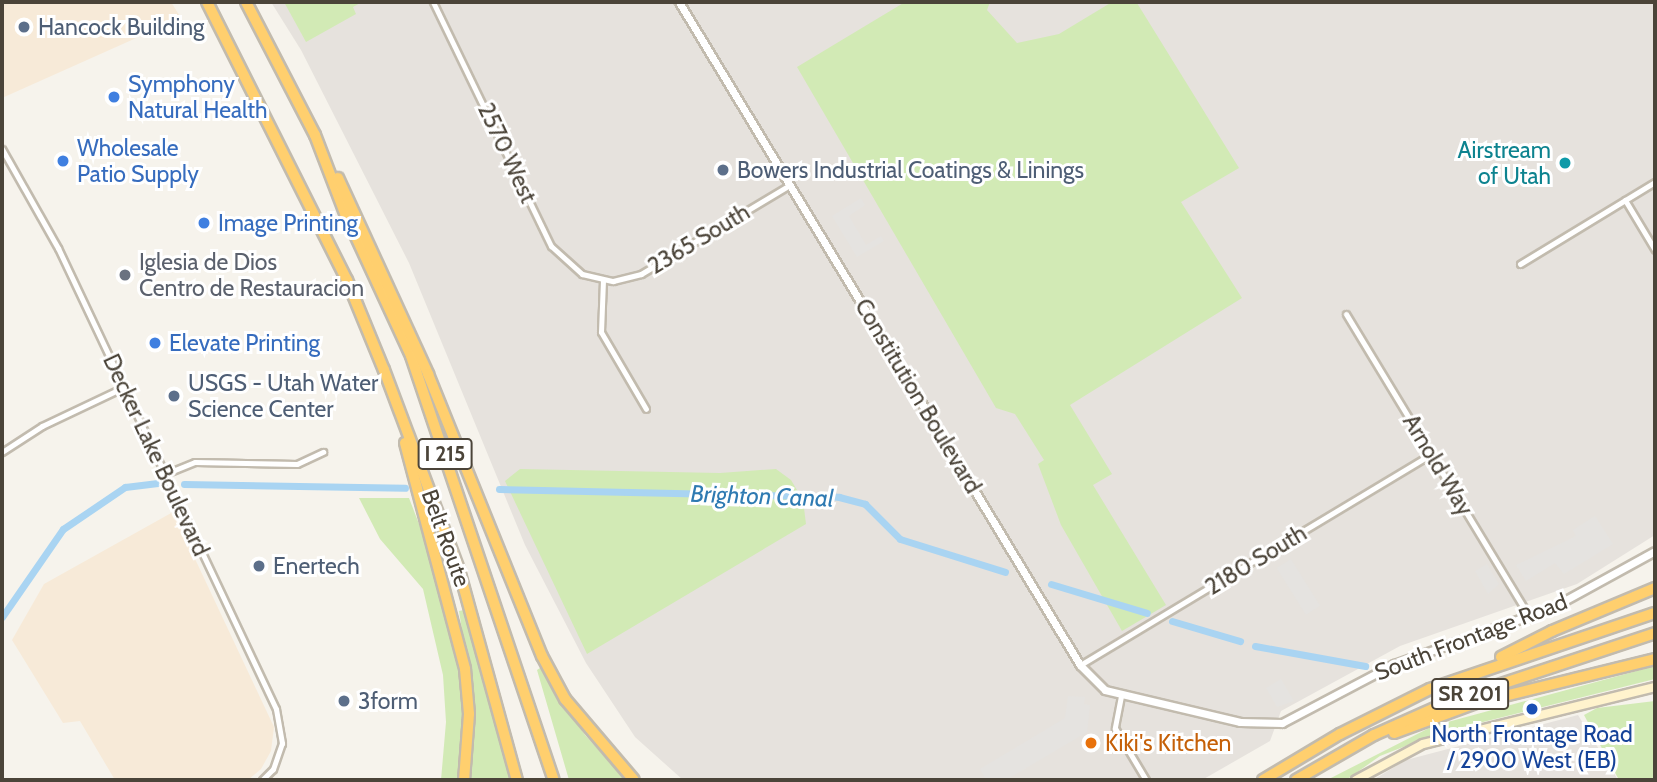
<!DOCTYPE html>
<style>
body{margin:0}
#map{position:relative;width:1657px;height:782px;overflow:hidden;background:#f6f3ec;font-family:Cabin,sans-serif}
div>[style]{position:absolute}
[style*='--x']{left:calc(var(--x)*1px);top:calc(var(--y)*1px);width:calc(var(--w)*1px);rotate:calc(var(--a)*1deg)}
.commercial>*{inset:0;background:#f7ead8}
.industrial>*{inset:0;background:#e6e2dd}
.green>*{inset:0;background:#d2eab5}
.parking>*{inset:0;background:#e5e3e0;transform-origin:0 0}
.canal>*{height:7px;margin:-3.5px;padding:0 3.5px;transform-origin:3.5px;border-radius:3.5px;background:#a9d4f2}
.roads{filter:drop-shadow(2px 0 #c2bbae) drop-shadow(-2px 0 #c2bbae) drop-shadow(0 2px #c2bbae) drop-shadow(0 -2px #c2bbae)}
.minor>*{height:5px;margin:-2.5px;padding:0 2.5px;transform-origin:2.5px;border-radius:2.5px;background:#fff}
.tertiary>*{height:7px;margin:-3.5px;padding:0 3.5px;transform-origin:3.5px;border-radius:3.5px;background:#fff}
.secondary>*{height:8px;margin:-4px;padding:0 4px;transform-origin:4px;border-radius:4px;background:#fff3cd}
.motorway>*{height:10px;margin:-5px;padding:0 5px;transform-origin:5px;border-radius:5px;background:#ffcf6e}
.dots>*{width:19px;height:19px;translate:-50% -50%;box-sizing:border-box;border:4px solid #fff;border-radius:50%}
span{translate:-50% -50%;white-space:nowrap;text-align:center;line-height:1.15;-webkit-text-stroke:6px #fff;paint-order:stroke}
.shield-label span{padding:2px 5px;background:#fff;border:2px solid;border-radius:5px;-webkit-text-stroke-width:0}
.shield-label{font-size:21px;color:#4b4439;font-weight:700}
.service-label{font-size:23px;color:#4e5e75}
.left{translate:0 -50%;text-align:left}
.shop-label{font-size:23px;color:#366cbe}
.culture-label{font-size:23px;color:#0d838f}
.right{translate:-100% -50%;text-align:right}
.street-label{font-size:23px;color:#4b4439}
.worship-label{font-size:23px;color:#5b616d}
.transit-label{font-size:23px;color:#164399}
.food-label{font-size:23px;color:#c56008}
.water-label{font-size:24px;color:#2e7ab2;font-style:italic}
.frame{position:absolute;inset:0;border:4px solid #4b4439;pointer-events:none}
</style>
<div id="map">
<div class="commercial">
<div style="clip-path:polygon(2px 2px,171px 2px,181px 18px,2px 98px)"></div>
<div style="clip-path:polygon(173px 512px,274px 727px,271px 751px,261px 769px,248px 780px,115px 780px,80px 721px,63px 723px,12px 640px,44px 584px)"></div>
</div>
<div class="industrial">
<div style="clip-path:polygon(271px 2px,1655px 2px,1655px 535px,1577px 584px,1400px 646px,1281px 711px,1270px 741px,1202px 780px,683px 780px,635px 737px,586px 663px,525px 545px,409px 263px,301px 50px)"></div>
<div style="clip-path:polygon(1578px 715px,1618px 780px,1373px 780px,1406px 760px)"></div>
</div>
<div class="green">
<div style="clip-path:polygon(284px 2px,362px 2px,353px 7px,356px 14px,306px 42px)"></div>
<div style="clip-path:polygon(905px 2px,990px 2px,987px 10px,1017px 43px,1059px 34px,1112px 2px,1137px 3px,1239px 168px,1181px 202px,1242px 298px,1070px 405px,1112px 474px,1093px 485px,1166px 605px,1122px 631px,1061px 525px,1038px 464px,1044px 460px,1015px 414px,996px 408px,797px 67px)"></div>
<div style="clip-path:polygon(520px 469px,720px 473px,776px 469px,791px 480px,803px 500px,806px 524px,587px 654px,505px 481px)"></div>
<div style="clip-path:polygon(359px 498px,409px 498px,446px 594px,466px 697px,461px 780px,441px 780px,446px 722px,443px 675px,423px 589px,380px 539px)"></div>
<div style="clip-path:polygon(464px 610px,489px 694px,513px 780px,469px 780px,475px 714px,459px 611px)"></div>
<div style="clip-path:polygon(1655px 666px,1655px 679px,1439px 733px,1380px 756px,1346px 780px,1327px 780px,1433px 726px)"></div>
<div style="clip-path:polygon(540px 668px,585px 735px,626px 780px,569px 780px,537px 670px)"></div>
<div style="clip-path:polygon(1655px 701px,1655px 780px,1619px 780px,1584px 715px,1597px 708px)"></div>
</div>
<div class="parking">
<div style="clip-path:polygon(861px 198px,865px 205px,849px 216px,866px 245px,881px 236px,884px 241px,857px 257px,832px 216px)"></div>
<div style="clip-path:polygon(1595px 516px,1613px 544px,1564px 574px,1555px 563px,1526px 581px,1516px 565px,1576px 536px,1573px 530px)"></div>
<div style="left:1291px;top:559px;width:55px;height:17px;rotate:58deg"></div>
<div style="clip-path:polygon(1487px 564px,1499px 584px,1488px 594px,1475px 571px)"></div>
<div style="clip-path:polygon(1281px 679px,1294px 701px,1277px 707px,1266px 688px)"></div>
<div style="clip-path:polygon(1068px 696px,1085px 697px,1084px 704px,1090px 705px,1087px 732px,1006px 780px,986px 780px,980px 769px,1065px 718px)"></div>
</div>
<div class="canal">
<div style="--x:184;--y:484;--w:221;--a:1"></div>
<div style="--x:499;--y:489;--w:340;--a:1.3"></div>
<div style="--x:839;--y:497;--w:27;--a:15"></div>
<div style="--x:865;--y:504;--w:49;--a:45"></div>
<div style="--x:900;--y:539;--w:110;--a:17.4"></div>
<div style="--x:1051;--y:584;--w:100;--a:16.8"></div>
<div style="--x:2;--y:617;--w:107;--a:-55.3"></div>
<div style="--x:63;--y:529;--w:75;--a:-34.1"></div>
<div style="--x:125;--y:487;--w:33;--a:-7"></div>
<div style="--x:1172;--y:621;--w:71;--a:16.4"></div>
<div style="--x:1255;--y:646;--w:112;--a:10.3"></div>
</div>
<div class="roads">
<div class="minor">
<div style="--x:433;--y:2;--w:271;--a:64.2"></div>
<div style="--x:551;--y:246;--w:42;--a:42.1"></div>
<div style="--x:582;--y:274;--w:32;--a:13"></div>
<div style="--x:613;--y:281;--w:29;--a:-14"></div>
<div style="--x:641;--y:274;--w:174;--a:-30.9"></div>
<div style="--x:2;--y:149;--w:114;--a:60.5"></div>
<div style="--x:58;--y:248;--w:510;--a:64.69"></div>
<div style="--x:276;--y:709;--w:35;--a:80"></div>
<div style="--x:282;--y:743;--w:28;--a:109"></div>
<div style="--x:273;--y:769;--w:16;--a:135"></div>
<div style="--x:1625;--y:200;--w:58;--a:59"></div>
<div style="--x:1520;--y:264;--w:158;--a:-31.3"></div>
<div style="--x:603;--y:280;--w:52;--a:92.2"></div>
<div style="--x:601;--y:332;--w:89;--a:59.7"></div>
<div style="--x:1346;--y:314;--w:353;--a:58.8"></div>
<div style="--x:2;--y:452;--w:48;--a:-33"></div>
<div style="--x:42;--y:426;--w:91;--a:-25.4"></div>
<div style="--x:165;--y:474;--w:32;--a:-22"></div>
<div style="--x:195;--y:462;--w:102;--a:1.1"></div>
<div style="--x:297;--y:464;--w:29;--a:-25"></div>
<div style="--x:1080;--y:665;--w:410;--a:-31"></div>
<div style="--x:1121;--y:696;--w:33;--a:101"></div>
<div style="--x:1115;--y:728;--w:61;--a:59.2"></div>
</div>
<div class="tertiary">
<div style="--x:679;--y:2;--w:775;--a:58.83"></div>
<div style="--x:1080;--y:665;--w:35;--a:45"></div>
<div style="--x:1105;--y:690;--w:139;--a:13.3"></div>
<div style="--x:1240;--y:722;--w:42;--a:1.4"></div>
<div style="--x:1282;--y:723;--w:127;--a:-27.8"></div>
<div style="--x:1394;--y:664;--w:169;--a:-19.7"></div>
<div style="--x:1553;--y:607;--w:116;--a:-28.8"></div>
</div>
<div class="secondary">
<div style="--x:1356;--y:780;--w:76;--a:-28.2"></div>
<div style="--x:1423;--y:744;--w:239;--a:-13.8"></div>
</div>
<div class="motorway">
<div style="--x:207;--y:2;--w:311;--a:63.3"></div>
<div style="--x:347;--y:280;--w:97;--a:67.7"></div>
<div style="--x:384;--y:370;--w:214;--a:69.4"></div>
<div style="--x:459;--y:570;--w:218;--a:74.6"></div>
<div style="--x:246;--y:2;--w:150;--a:62.6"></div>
<div style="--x:315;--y:135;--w:84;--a:69"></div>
<div style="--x:345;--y:213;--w:157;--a:65.2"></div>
<div style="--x:411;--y:356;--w:447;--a:71.4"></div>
<div style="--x:338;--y:178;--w:216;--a:65.3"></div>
<div style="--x:428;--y:374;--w:304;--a:68"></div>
<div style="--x:542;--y:656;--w:49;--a:61.9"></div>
<div style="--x:565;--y:699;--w:106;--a:49.6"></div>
<div style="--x:405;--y:443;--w:234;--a:75.1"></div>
<div style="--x:465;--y:669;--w:45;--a:84.9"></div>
<div style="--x:469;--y:714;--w:66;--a:94.3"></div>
<div style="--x:1501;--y:657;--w:57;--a:-27"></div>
<div style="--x:1552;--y:631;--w:112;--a:-22.7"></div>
<div style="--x:1394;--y:733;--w:87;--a:-20.1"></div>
<div style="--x:1476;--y:703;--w:184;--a:-13.8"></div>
<div style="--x:1263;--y:780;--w:90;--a:-30.9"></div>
<div style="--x:1340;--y:734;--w:101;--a:-26.6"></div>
<div style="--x:1430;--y:689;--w:237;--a:-18.7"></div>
<div style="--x:1296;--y:780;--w:90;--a:-30"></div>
<div style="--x:1374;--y:735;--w:86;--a:-23.9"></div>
<div style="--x:1453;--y:700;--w:213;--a:-18.3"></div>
</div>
</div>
<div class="dots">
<div style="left:24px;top:27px;background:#5c6f8a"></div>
<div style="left:114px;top:97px;background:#3f7fe0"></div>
<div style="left:63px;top:161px;background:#3f7fe0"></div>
<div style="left:1565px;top:163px;background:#0f9aa8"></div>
<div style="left:723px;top:170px;background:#5c6f8a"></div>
<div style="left:204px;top:223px;background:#3f7fe0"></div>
<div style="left:125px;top:275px;background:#6b7280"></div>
<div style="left:155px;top:343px;background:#3f7fe0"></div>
<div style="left:174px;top:396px;background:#5c6f8a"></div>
<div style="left:259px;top:566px;background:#5c6f8a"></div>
<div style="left:344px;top:701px;background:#5c6f8a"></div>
<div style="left:1532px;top:709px;background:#1a4fb4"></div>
<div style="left:1091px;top:743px;background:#e8710a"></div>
</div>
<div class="shield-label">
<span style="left:445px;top:454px">I 215</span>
<span style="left:1470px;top:694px">SR 201</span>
</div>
<div class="service-label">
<span class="left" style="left:38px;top:27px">Hancock Building</span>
<span class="left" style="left:737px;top:170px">Bowers Industrial Coatings &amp; Linings</span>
<span class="left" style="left:188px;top:396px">USGS - Utah Water<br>Science Center</span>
<span class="left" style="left:273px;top:566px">Enertech</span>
<span class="left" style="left:358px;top:701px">3form</span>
</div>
<div class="shop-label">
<span class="left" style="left:128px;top:97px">Symphony<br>Natural Health</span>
<span class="left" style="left:77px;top:161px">Wholesale<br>Patio Supply</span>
<span class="left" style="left:218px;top:223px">Image Printing</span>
<span class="left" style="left:169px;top:343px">Elevate Printing</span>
</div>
<div class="culture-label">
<span class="right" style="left:1551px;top:163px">Airstream<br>of Utah</span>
</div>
<div class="street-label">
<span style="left:507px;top:153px;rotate:65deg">2570 West</span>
<span style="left:699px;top:239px;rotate:-31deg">2365 South</span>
<span style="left:918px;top:396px;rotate:59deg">Constitution Boulevard</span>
<span style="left:156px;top:455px;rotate:65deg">Decker Lake Boulevard</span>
<span style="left:1438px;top:465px;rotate:59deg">Arnold Way</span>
<span style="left:446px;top:538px;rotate:70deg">Belt Route</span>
<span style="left:1256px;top:560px;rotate:-31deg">2180 South</span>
<span style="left:1471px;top:637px;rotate:-21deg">South Frontage Road</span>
</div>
<div class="worship-label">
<span class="left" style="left:139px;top:275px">Iglesia de Dios<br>Centro de Restauracion</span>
</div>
<div class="transit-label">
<span style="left:1532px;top:747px">North Frontage Road<br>/ 2900 West (EB)</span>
</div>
<div class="food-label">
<span class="left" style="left:1105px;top:743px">Kiki's Kitchen</span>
</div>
<div class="water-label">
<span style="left:762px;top:496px;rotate:2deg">Brighton Canal</span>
</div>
<div class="frame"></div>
</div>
